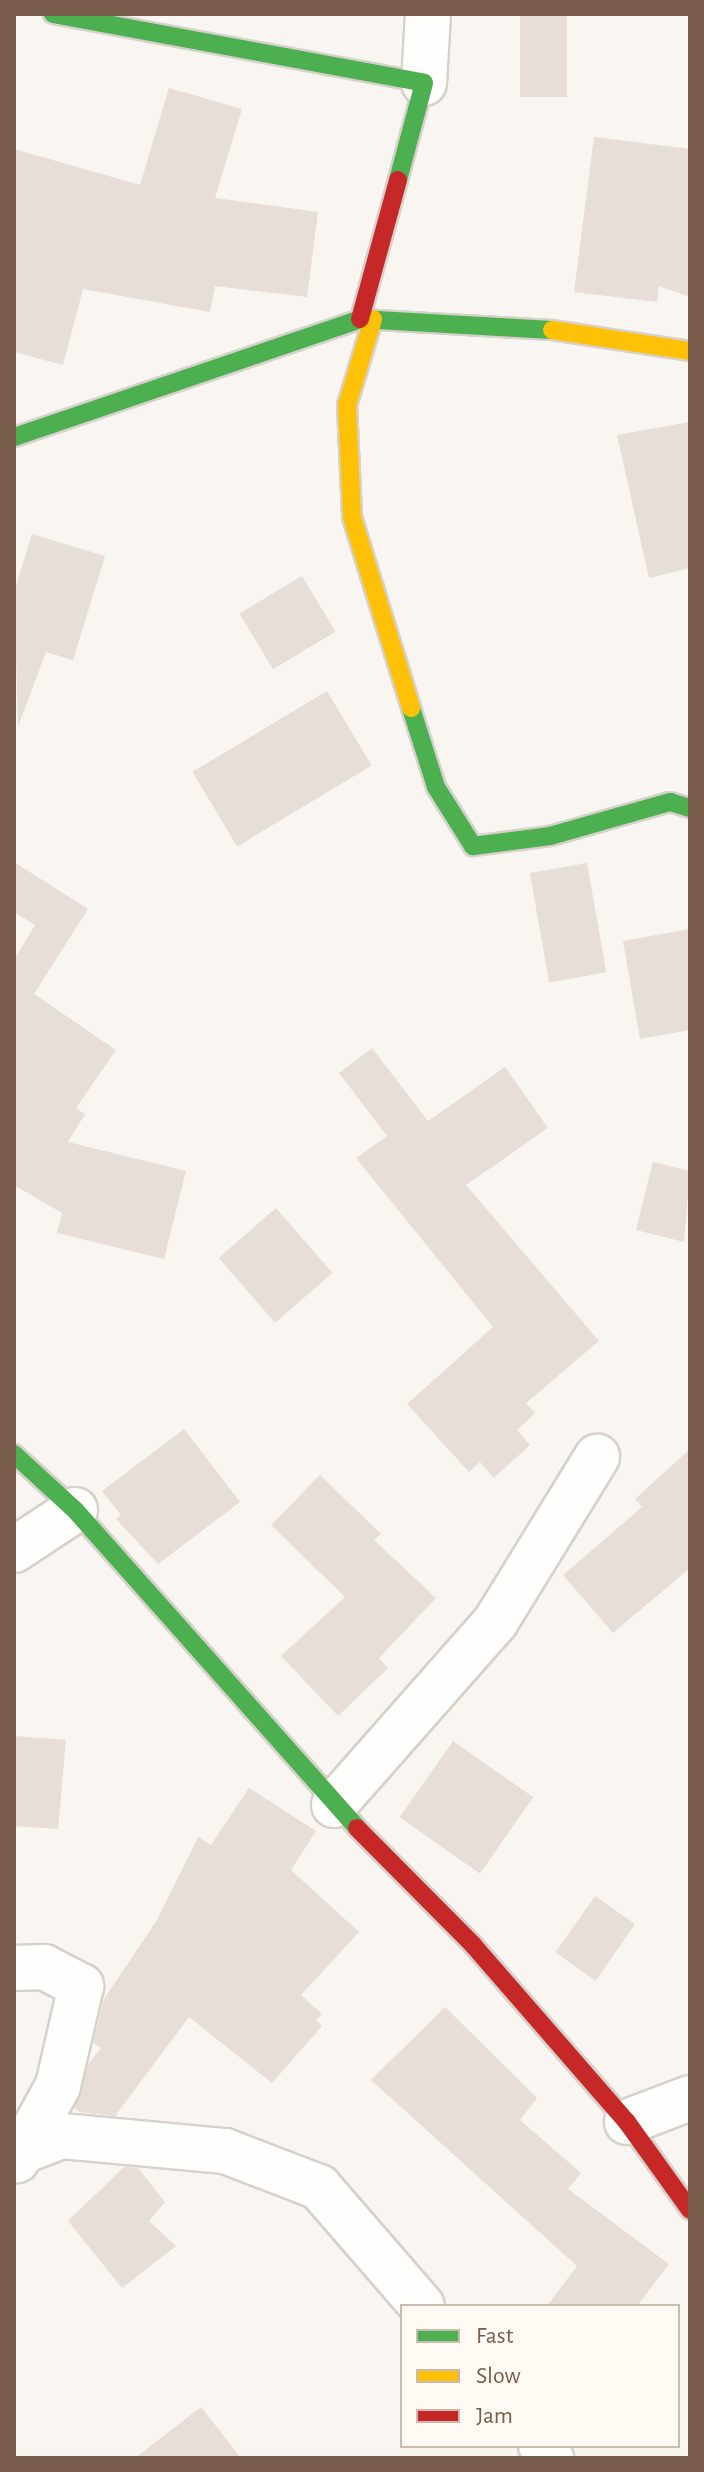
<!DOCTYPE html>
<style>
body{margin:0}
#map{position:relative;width:704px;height:2472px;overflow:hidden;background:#f9f5f0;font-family:"Alegreya Sans",sans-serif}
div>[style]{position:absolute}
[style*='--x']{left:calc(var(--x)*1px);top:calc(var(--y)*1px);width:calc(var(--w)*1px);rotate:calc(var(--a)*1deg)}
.building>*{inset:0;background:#e6ded7;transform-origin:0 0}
.roads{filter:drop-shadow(2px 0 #d7d1cb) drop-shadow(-2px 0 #d7d1cb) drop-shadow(0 2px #d7d1cb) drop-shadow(0 -2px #d7d1cb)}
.street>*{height:44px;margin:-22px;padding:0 22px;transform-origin:22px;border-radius:22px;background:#fefefd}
.fast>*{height:18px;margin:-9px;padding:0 9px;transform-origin:9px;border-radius:9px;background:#4caf50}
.slow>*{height:18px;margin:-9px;padding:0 9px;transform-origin:9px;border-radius:9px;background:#ffc107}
.jam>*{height:18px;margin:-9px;padding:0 9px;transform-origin:9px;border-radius:9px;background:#c62828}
span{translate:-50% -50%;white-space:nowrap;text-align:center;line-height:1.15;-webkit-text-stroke:6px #fffaf3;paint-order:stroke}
.frame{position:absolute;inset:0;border:16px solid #7a5c4d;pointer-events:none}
.legend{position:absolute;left:400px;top:2304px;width:280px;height:144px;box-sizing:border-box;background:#fffaf3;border:2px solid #cabbb1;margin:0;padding:10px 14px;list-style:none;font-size:24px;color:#7a5c4d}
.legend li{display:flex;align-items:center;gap:16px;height:40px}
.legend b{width:40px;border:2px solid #cabbb1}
</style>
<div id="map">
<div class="building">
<div style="left:520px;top:14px;width:47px;height:83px"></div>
<div style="clip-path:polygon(169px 88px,242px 109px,215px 198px,318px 212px,307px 297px,215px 286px,210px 312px,83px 289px,63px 365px,14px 352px,14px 149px,140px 185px)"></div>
<div style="clip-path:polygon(594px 137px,690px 149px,690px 297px,659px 286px,657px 302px,574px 292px)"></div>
<div style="clip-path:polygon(690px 422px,690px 568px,649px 578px,617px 435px)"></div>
<div style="clip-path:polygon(32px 534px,105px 556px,73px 660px,46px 652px,18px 727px,14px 592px)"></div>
<div style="left:302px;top:576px;width:65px;height:73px;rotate:59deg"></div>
<div style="left:327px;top:691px;width:87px;height:157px;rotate:59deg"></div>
<div style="clip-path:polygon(14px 862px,88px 909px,34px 994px,116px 1050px,76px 1108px,85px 1114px,68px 1142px,186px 1171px,164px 1259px,57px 1233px,62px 1213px,14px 1185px,14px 960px,35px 925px,14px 912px)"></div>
<div style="left:587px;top:863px;width:111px;height:58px;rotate:80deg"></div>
<div style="clip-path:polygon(690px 929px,690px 1030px,640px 1039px,623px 941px)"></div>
<div style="clip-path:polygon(372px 1048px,428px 1121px,505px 1067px,548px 1128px,466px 1185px,599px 1341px,526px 1403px,535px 1413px,517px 1430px,530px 1445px,494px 1478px,480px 1462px,469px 1472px,407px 1404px,493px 1327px,356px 1158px,387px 1136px,339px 1073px)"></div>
<div style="clip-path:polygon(653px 1162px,690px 1171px,684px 1242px,636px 1230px)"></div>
<div style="left:276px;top:1208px;width:86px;height:76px;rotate:49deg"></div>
<div style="clip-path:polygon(184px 1429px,240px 1502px,158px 1564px,116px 1519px,121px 1515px,102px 1491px)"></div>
<div style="clip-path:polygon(690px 1449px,690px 1568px,613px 1633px,563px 1575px,642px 1507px,635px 1499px)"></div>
<div style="clip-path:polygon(320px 1475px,381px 1534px,374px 1540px,436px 1598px,379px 1658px,388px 1668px,338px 1716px,281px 1656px,345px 1597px,271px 1525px)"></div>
<div style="clip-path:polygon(14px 1736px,66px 1740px,58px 1829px,14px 1826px)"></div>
<div style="left:453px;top:1741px;width:98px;height:93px;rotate:35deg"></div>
<div style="clip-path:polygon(249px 1788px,316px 1831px,291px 1870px,359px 1932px,301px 1995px,322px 2014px,316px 2020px,322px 2026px,272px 2083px,189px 2017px,115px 2116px,79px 2112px,74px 2108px,89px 2063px,101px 2048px,93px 2043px,104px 1999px,157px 1920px,198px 1837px,211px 1845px)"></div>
<div style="left:595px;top:1896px;width:49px;height:69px;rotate:35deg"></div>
<div style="clip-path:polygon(445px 2007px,537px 2098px,520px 2120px,581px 2173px,568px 2189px,669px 2264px,637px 2306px,547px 2306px,577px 2266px,371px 2080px)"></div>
<div style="clip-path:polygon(124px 2167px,138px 2168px,165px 2202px,149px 2221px,176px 2246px,122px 2288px,68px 2221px)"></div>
<div style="clip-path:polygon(201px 2407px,241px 2458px,135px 2458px)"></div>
</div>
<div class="roads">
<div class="street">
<div style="--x:424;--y:83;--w:69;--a:-86.7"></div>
<div style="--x:14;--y:1550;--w:73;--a:-33.3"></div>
<div style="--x:334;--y:1805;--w:245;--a:-48.6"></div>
<div style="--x:496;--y:1621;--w:193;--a:-58.4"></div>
<div style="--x:14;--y:1968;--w:30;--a:-2"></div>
<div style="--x:44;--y:1967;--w:42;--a:27.2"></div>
<div style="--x:81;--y:1986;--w:103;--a:103"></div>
<div style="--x:58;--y:2086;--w:85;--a:119"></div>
<div style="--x:627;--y:2122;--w:67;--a:-20.9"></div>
<div style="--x:20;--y:2152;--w:45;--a:-20.9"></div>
<div style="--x:62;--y:2136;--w:164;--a:5.3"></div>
<div style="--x:225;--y:2151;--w:101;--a:21"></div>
<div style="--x:319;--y:2187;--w:157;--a:49.1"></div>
<div style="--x:541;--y:2446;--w:16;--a:50"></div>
</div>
<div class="fast">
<div style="--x:53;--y:14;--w:377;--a:10.5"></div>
<div style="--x:424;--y:83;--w:100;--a:105"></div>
<div style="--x:14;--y:437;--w:366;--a:-18.8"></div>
<div style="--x:360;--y:319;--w:192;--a:3.3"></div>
<div style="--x:411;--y:708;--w:83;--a:72.4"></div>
<div style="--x:436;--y:787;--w:70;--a:57.9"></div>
<div style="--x:473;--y:846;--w:78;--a:-7.4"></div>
<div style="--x:550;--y:836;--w:125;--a:-15.8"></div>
<div style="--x:670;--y:802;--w:21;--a:17"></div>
<div style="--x:14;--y:1454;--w:83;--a:42.6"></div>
<div style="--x:75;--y:1510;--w:425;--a:48.4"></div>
</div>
<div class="slow">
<div style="--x:373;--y:319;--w:90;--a:106.8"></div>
<div style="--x:347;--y:405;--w:112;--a:87.4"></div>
<div style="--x:352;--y:517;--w:200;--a:72.8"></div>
<div style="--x:552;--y:330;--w:140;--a:8.7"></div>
</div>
<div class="jam">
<div style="--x:360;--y:319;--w:144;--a:-74.7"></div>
<div style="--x:357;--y:1828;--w:165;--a:45.2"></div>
<div style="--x:473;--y:1945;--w:235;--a:49"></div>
<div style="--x:627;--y:2122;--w:108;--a:54.4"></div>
</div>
</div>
<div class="frame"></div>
<ul class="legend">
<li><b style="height:10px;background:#4caf50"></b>Fast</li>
<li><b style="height:10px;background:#ffc107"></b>Slow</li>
<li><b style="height:10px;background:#c62828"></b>Jam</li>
</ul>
</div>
